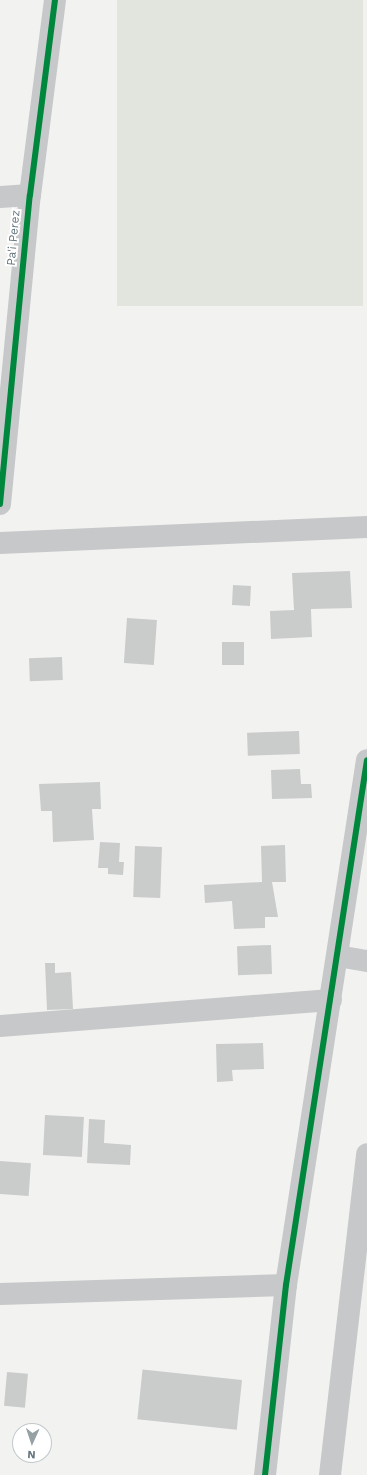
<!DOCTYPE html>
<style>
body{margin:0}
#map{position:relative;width:367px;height:1475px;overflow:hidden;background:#f2f2f1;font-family:"Work Sans",sans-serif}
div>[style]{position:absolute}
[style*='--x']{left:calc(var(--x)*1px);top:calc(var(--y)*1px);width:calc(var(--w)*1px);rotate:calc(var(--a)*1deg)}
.green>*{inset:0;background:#e2e4de;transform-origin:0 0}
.building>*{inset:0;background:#cacbcb;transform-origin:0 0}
.minor>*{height:22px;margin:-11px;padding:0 11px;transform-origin:11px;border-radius:11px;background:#c7c8c9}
.cycleway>*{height:6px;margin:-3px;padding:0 3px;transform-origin:3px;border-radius:3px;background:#00873e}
span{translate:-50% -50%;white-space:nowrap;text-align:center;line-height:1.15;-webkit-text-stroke:4px #fff;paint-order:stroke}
.street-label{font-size:12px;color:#65767e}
.north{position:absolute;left:12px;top:1423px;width:40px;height:40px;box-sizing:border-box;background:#fff;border:1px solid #c1c8cb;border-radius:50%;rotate:183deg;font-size:11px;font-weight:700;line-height:16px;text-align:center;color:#65767e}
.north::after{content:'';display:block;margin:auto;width:14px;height:18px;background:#96a1a6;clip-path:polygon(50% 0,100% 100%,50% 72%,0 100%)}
</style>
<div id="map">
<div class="green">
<div style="left:117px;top:0;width:246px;height:306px"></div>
</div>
<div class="building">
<div style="clip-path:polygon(350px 571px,352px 608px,311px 609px,312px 637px,271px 639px,270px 611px,294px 610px,292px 573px)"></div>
<div style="left:233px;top:585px;width:18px;height:20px;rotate:3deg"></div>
<div style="left:127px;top:618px;width:30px;height:45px;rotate:4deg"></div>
<div style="left:222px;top:642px;width:22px;height:23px"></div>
<div style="left:62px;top:657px;width:23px;height:33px;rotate:88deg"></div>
<div style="left:299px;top:731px;width:23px;height:52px;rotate:88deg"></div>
<div style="clip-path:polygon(300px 769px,301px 784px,311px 784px,312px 798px,272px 799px,271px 770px)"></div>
<div style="clip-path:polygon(100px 782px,101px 809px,92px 809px,94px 840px,53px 842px,52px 811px,41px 811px,39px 784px)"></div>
<div style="clip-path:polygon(100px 842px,120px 843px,119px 862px,124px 862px,123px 875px,108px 874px,108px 868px,98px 868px)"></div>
<div style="clip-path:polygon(285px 845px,286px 882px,272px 882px,278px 917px,265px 917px,265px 928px,234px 929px,232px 901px,205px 903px,204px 885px,262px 882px,261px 846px)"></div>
<div style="left:135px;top:846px;width:27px;height:51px;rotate:2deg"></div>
<div style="left:271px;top:945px;width:29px;height:34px;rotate:88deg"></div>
<div style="clip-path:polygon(45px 963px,55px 963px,55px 973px,71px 972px,73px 1009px,47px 1010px)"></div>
<div style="clip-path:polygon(263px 1043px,264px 1069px,232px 1070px,233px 1081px,217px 1082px,216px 1044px)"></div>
<div style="left:45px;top:1115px;width:39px;height:40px;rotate:3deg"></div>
<div style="clip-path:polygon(89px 1119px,105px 1120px,104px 1143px,131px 1145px,130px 1165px,87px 1163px)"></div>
<div style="left:0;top:1161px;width:31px;height:33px;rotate:4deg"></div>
<div style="left:7px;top:1372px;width:21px;height:34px;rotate:5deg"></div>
<div style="left:242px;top:1380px;width:50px;height:100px;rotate:96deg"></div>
</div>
<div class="minor">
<div style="--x:0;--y:197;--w:30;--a:-4"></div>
<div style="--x:0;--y:504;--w:310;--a:-84.5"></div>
<div style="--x:30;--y:195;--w:197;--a:-82.7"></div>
<div style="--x:0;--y:543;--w:367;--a:-2.5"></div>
<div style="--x:338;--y:956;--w:29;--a:10"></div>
<div style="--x:0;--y:1026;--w:332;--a:-4.5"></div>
<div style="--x:0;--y:1294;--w:286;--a:-1.8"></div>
<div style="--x:265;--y:1475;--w:191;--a:-83.7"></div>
<div style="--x:286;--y:1285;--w:531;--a:-81.23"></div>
<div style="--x:330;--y:1475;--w:323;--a:-83.4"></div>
</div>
<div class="cycleway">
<div style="--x:0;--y:504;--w:310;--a:-84.5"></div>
<div style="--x:30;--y:195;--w:197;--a:-82.7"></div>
<div style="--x:265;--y:1475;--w:191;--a:-83.7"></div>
<div style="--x:286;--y:1285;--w:531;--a:-81.23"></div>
</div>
<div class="street-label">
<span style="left:14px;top:238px;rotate:-85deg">Pa'i Perez</span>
</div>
<div class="north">N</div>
</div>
